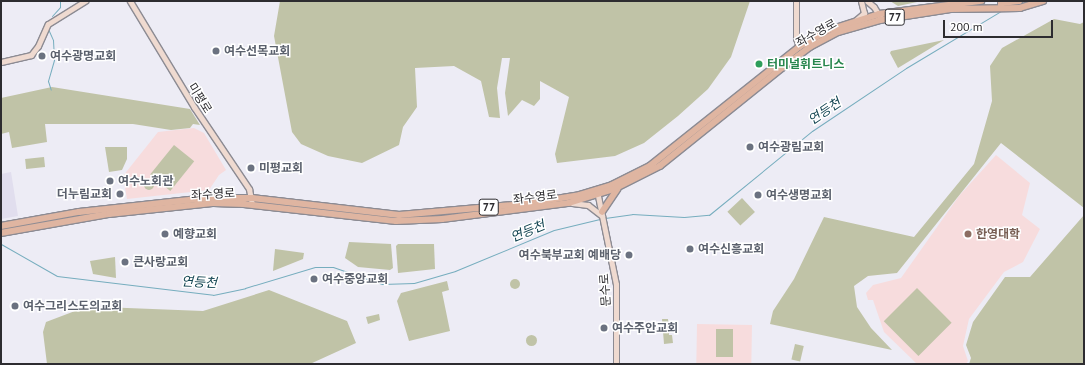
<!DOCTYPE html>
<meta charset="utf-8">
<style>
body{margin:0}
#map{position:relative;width:1085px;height:365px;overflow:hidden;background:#edecf5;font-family:"PT Sans","Noto Sans KR",sans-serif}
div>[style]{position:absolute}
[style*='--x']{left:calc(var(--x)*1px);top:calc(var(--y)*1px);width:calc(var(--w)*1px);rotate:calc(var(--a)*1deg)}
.built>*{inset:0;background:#e1deee}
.education>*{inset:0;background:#f7dcdd;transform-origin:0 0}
.green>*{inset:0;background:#c0c3a7;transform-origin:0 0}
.round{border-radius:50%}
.stream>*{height:1px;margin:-0.5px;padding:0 0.5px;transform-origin:0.5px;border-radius:0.5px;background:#76adbe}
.roads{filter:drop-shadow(1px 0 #8c8b93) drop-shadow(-1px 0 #8c8b93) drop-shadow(0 1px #8c8b93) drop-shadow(0 -1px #8c8b93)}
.secondary>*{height:5px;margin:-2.5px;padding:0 2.5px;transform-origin:2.5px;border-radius:2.5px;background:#efdad0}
.primary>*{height:5.5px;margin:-2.75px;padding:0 2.75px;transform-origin:2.75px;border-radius:2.75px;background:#dfb5a1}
.dots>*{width:11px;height:11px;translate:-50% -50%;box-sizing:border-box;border:2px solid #fff;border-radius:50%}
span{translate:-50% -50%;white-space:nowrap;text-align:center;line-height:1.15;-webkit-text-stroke:3px #fff;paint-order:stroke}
.shield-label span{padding:1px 3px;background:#fff;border:1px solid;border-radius:3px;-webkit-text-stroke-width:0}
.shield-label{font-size:11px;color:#2d2c30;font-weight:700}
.street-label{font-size:12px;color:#2d2c30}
.worship-label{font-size:12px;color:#5b616d;font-weight:700}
.left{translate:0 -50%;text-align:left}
.right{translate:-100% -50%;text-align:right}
.leisure-label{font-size:12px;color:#27864d;font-weight:700}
.education-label{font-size:12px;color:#785e54;font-weight:700}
.water-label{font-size:13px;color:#134552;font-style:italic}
.frame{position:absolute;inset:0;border:2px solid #2d2c30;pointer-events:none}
.scale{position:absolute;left:943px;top:20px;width:110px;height:18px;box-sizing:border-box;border:2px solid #2d2c30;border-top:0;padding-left:5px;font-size:12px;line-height:14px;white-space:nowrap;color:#2d2c30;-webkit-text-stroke:3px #fff;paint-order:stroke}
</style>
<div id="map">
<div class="built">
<div style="clip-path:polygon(11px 172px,18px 216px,1px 219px,1px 174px)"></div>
</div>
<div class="education">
<div style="clip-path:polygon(194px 128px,204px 133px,226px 170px,219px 175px,209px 190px,127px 199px,123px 176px,158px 132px)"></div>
<div style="clip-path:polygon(996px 155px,1030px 183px,1022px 215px,1040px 229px,1023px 262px,1004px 272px,969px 319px,963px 346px,968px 361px,966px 364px,917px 364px,884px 332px,873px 300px,868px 300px,866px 293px,873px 285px,901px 278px,959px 196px)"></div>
<div style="left:697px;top:324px;width:55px;height:40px;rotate:1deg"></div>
</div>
<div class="green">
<div style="clip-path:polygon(280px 1px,750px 1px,731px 57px,708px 89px,678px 116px,644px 143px,615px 156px,557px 163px,555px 154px,569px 97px,540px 81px,540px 99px,534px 106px,522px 100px,508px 116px,505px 93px,510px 58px,502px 58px,497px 88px,500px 118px,489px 117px,481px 81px,454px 66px,415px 68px,417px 107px,403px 127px,399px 145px,362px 163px,328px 156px,301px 144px,292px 132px,274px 36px)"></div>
<div style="clip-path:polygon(890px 1px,922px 1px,898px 6px)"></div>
<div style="clip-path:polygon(1054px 19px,1080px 24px,1084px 22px,1084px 208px,1001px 143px,897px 273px,868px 276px,854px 286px,857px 307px,871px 328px,892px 350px,770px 324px,773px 311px,794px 279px,824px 217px,914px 237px,974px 164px,992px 101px,990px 66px,1002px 48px)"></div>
<div style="clip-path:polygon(944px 40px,898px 68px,890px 53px,891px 51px)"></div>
<div style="clip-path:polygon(52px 87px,190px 109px,200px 125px,193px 124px,190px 128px,171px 130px,133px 124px,45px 124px,47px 142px,12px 148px,9px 132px,1px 134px,1px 98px)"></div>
<div style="left:174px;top:145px;width:26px;height:38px;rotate:39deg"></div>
<div style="clip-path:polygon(105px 147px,127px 147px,127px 159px,122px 170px,109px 172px)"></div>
<div style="left:44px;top:157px;width:10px;height:19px;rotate:84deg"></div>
<div class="round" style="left:144px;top:180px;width:10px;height:10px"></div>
<div style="left:742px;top:198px;width:19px;height:20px;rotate:47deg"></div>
<div style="clip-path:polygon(1084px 215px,1084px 364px,969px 364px,971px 358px,966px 345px,973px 322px,1005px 277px,1030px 277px)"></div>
<div style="clip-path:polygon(349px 242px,391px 244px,393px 268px,390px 270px,358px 267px,345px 258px)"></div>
<div style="clip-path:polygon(398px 244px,434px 244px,435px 269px,398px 273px,396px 246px)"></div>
<div style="clip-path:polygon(275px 249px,304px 253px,303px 259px,273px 271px)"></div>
<div style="clip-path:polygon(115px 257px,116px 278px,93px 274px,90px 261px)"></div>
<div class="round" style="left:510px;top:279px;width:10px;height:10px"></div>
<div style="clip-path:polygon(447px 281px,449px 290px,442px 292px,450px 331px,409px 341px,397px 301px,401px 293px)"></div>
<div style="left:917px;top:288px;width:49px;height:47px;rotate:45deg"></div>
<div style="clip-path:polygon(269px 290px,347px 321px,356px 343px,310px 364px,47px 364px,43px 332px,46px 322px,75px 311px,102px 307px,203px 311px)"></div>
<div style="clip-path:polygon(379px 314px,380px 320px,368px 324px,366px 317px)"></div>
<div style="clip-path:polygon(662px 319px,668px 319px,669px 335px,672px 335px,673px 343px,664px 344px)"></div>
<div style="left:716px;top:329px;width:17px;height:28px"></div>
<div class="round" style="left:525.5px;top:334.5px;width:11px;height:11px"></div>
<div style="left:795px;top:344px;width:9px;height:16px;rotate:13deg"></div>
</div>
<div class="stream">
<div style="--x:52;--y:16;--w:12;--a:-48"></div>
<div style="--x:60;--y:7;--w:6;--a:-90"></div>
<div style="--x:49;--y:31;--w:10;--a:66"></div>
<div style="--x:53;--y:40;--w:20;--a:87"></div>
<div style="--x:54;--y:60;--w:22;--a:106"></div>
<div style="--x:48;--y:81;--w:9;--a:72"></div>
<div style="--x:605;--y:218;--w:27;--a:-8"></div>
<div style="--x:632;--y:214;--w:52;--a:3.3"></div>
<div style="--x:684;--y:217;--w:25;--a:-5"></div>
<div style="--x:709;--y:215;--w:133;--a:-39.2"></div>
<div style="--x:812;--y:131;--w:113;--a:-33.8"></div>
<div style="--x:906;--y:68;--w:111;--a:-31"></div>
<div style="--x:1;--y:244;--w:64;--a:29.7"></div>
<div style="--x:57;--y:276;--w:157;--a:6.9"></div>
<div style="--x:213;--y:295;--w:33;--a:-12"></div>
<div style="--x:245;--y:288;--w:73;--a:-16.7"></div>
<div style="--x:315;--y:267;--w:18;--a:0"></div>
<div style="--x:333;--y:267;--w:52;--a:19.1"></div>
<div style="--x:382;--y:284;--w:32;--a:-2"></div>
<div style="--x:414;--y:283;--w:43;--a:-16.3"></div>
<div style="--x:455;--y:271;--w:107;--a:-22.5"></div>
<div style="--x:554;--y:230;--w:47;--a:-13.4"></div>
</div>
<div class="roads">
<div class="secondary">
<div style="--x:130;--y:1;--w:124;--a:58.9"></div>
<div style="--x:194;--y:107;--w:99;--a:56.1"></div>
<div style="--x:249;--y:189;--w:15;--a:79"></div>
<div style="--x:796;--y:1;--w:37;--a:90"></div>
<div style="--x:796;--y:38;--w:9;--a:72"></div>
<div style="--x:867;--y:1;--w:9;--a:41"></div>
<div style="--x:874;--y:7;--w:12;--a:59"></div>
<div style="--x:856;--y:20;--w:11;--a:-41"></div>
<div style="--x:864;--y:13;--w:12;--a:-104"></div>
<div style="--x:1;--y:62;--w:31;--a:-13"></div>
<div style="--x:31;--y:55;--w:11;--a:-52"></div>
<div style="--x:38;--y:46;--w:24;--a:-66"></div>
<div style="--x:48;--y:24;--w:44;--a:-31.9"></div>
<div style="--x:597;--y:191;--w:95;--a:78.5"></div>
<div style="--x:616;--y:284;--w:80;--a:90"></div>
<div style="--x:572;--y:203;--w:16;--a:7"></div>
<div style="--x:588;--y:205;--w:18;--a:38"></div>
</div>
<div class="primary">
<div style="--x:1001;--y:8;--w:5;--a:-90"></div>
<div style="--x:1001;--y:3;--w:18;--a:-6"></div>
<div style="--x:602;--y:212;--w:27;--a:-56"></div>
<div style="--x:1;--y:226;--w:79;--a:-10.2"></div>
<div style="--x:79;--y:212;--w:129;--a:-6.2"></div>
<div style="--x:207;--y:198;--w:45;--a:0"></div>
<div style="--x:252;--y:198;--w:148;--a:6.6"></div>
<div style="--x:399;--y:215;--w:126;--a:-5"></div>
<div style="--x:525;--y:204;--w:56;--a:-9.3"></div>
<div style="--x:580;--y:195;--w:34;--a:-17"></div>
<div style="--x:612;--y:185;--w:42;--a:-26.6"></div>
<div style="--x:650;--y:166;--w:191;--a:-38.6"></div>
<div style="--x:799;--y:47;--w:34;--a:-30"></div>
<div style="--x:829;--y:30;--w:52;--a:-17.7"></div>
<div style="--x:879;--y:14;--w:103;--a:-7.3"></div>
<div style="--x:1;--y:233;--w:110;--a:-10"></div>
<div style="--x:109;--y:214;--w:106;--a:-6"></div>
<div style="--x:214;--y:203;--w:30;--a:2"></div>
<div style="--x:244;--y:204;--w:153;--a:6.4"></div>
<div style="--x:396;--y:221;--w:46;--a:-2.5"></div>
<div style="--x:442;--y:219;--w:128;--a:-7.2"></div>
<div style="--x:569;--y:203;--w:47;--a:-17.3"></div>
<div style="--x:614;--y:189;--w:51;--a:-26.6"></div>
<div style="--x:660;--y:166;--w:156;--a:-38.8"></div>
<div style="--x:782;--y:68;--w:35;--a:-37"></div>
<div style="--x:810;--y:47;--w:32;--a:-28"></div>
<div style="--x:838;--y:32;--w:44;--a:-15.9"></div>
<div style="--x:880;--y:20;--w:71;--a:-8.9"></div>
<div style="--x:950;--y:9;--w:70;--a:-0.8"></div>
<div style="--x:1020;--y:8;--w:24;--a:-17"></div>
</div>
</div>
<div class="dots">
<div style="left:216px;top:51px;background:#6b7280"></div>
<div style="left:42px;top:56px;background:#6b7280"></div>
<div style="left:759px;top:64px;background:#2e9e5b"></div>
<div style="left:750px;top:147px;background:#6b7280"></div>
<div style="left:251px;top:168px;background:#6b7280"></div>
<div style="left:110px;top:181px;background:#6b7280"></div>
<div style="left:120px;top:194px;background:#6b7280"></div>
<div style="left:758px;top:195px;background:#6b7280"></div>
<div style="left:165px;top:234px;background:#6b7280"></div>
<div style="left:968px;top:234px;background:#8d6e63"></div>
<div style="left:690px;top:249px;background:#6b7280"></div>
<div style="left:629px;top:255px;background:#6b7280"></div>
<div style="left:125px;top:262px;background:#6b7280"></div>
<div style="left:314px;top:279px;background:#6b7280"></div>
<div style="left:15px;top:306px;background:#6b7280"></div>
<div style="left:604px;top:328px;background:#6b7280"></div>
</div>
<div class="shield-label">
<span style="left:895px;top:17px">77</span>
<span style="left:489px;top:207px">77</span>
</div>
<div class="street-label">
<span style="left:816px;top:33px;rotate:-29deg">좌수영로</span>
<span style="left:200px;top:98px;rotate:58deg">미평로</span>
<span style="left:213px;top:194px;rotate:-3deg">좌수영로</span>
<span style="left:535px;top:197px;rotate:-7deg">좌수영로</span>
<span style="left:605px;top:290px;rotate:-94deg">문수로</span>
</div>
<div class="worship-label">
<span class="left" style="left:224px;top:51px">여수선목교회</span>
<span class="left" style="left:50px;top:56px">여수광명교회</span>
<span class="left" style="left:758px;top:147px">여수광림교회</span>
<span class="left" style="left:259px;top:168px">미평교회</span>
<span class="left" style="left:118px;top:181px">여수노회관</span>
<span class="right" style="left:112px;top:194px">더누림교회</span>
<span class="left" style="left:766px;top:195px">여수생명교회</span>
<span class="left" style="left:173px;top:234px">예향교회</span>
<span class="left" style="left:698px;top:249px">여수신흥교회</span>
<span class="right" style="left:621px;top:255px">여수북부교회 예배당</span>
<span class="left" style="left:133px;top:262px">큰사랑교회</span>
<span class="left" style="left:322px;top:279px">여수중앙교회</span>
<span class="left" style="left:23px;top:306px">여수그리스도의교회</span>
<span class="left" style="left:612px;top:328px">여수주안교회</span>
</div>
<div class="leisure-label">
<span class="left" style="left:767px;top:64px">터미널휘트니스</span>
</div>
<div class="education-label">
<span class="left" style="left:976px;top:234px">한영대학</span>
</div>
<div class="water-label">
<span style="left:825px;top:112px;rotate:-34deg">연등천</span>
<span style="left:528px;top:232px;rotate:-22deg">연등천</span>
<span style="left:199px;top:283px;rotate:3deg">연등천</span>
</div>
<div class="frame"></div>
<div class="scale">200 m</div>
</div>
